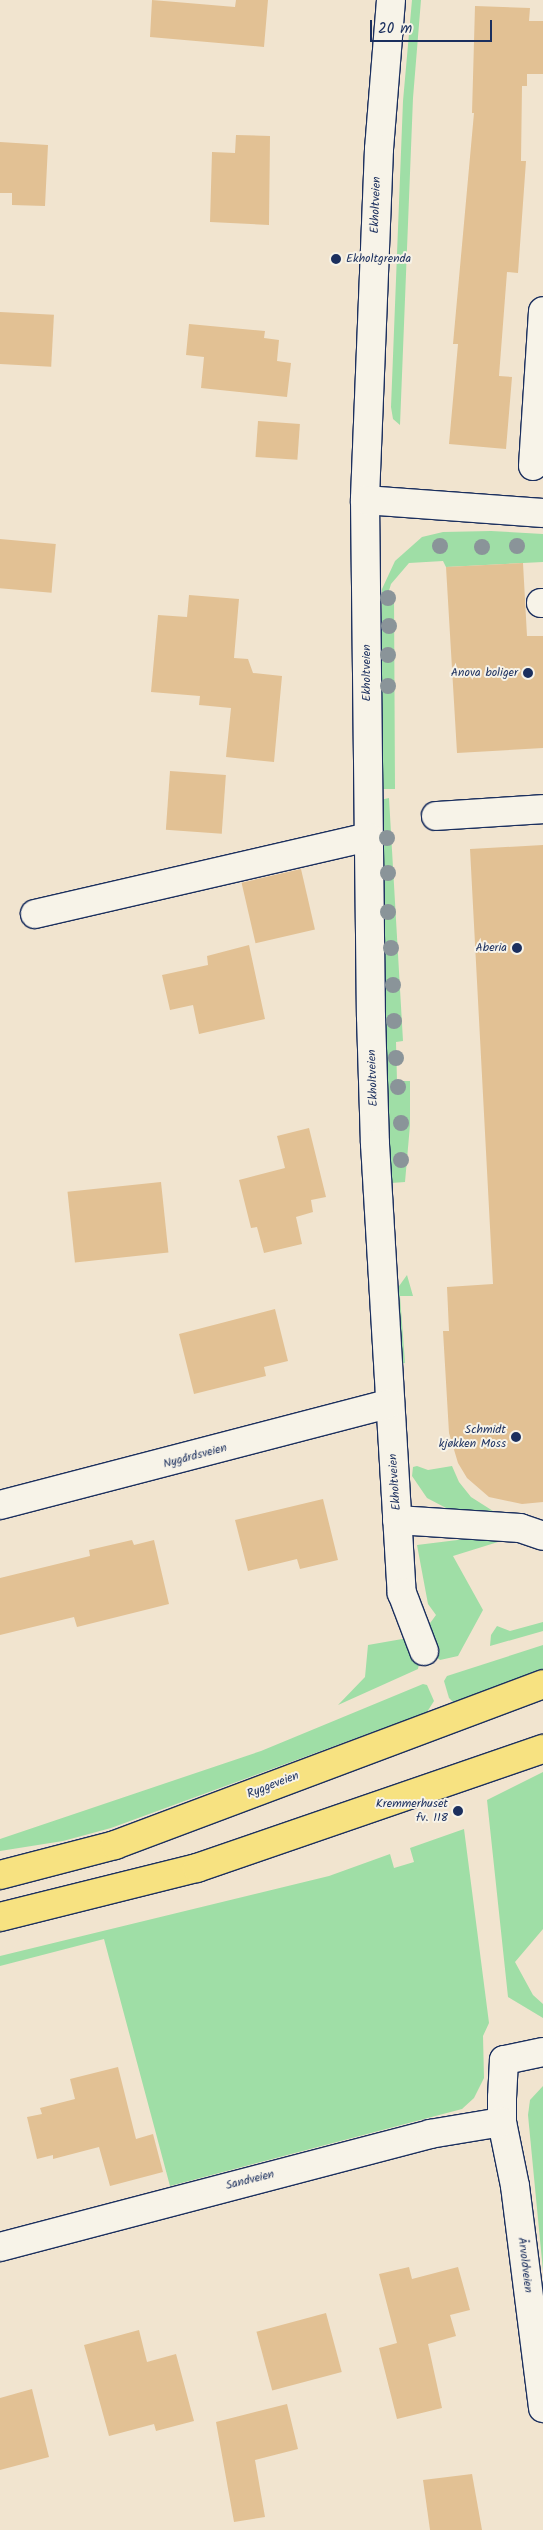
<!DOCTYPE html>
<meta charset="utf-8">
<style>
body{margin:0}
#map{position:relative;width:543px;height:2530px;overflow:hidden;background:#f1e4cf;font-family:Kalam,sans-serif}
div>[style]{position:absolute}
[style*='--x']{left:calc(var(--x)*1px);top:calc(var(--y)*1px);width:calc(var(--w)*1px);rotate:calc(var(--a)*1deg)}
.green>*{inset:0;background:#9fdea6}
.building>*{inset:0;background:#e2c194;transform-origin:0 0}
.roads{filter:drop-shadow(1px 0 #1b2f5e) drop-shadow(-1px 0 #1b2f5e) drop-shadow(0 1px #1b2f5e) drop-shadow(0 -1px #1b2f5e)}
.minor>*{height:28px;margin:-14px;padding:0 14px;transform-origin:14px;border-radius:14px;background:#f7f3e8}
.major>*{height:28px;margin:-14px;padding:0 14px;transform-origin:14px;border-radius:14px;background:#f7e281}
.trees>*{width:16px;height:16px;margin:-8px;border-radius:50%;background:#8a9499}
.dots>*{width:14px;height:14px;translate:-50% -50%;box-sizing:border-box;border:2px solid #f7f3e8;border-radius:50%}
span{translate:-50% -50%;white-space:nowrap;text-align:center;line-height:1.15;-webkit-text-stroke:4px #f7f3e8;paint-order:stroke}
.street-label{font-size:12px;color:#1b2f5e}
.poi-label{font-size:12px;color:#1b2f5e}
.left{translate:0 -50%;text-align:left}
.right{translate:-100% -50%;text-align:right}
.scale{position:absolute;left:370px;top:20px;width:122px;height:22px;box-sizing:border-box;border:2px solid #1b2f5e;border-top:0;padding-left:6px;font-size:15px;line-height:18px;white-space:nowrap;color:#1b2f5e;-webkit-text-stroke:4px #f7f3e8;paint-order:stroke}
</style>
<div id="map">
<div class="green">
<div style="clip-path:polygon(412px 0,421px 0,413px 98px,400px 425px,393px 419px,391px 407px,403px 101px)"></div>
<div style="clip-path:polygon(491px 531px,543px 534px,543px 562px,446px 567px,443px 561px,409px 563px,391px 584px,388px 594px,394px 595px,395px 789px,381px 789px,382px 589px,395px 561px,422px 537px,443px 532px)"></div>
<div style="clip-path:polygon(389px 798px,403px 1041px,396px 1042px,397px 1081px,410px 1081px,410px 1125px,405px 1182px,391px 1183px,380px 938px,380px 800px)"></div>
<div style="clip-path:polygon(407px 1275px,413px 1296px,400px 1296px,405px 1363px,398px 1364px,394px 1293px)"></div>
<div style="clip-path:polygon(417px 1466px,428px 1470px,452px 1466px,459px 1482px,471px 1497px,493px 1511px,448px 1509px,427px 1498px,412px 1476px,413px 1467px)"></div>
<div style="clip-path:polygon(513px 1533px,514px 1537px,453px 1556px,483px 1610px,458px 1656px,440px 1660px,434px 1655px,425px 1630px,436px 1615px,428px 1604px,417px 1545px)"></div>
<div style="clip-path:polygon(543px 1622px,543px 1631px,490px 1646px,491px 1635px,497px 1626px,510px 1631px)"></div>
<div style="clip-path:polygon(408px 1638px,420px 1659px,418px 1669px,338px 1705px,365px 1677px,368px 1645px)"></div>
<div style="clip-path:polygon(543px 1645px,543px 1669px,453px 1702px,449px 1698px,444px 1681px,447px 1676px)"></div>
<div style="clip-path:polygon(423px 1684px,427px 1685px,434px 1701px,427px 1712px,111px 1828px,63px 1841px,0 1851px,0 1839px,261px 1751px)"></div>
<div style="clip-path:polygon(543px 1772px,543px 1929px,515px 1962px,533px 1995px,543px 2004px,543px 2018px,508px 1997px,487px 1800px)"></div>
<div style="clip-path:polygon(464px 1829px,489px 2023px,483px 2036px,484px 2078px,474px 2098px,462px 2109px,170px 2186px,104px 1939px,0 1966px,0 1956px,329px 1876px,390px 1854px,394px 1868px,414px 1862px,410px 1848px)"></div>
<div style="clip-path:polygon(543px 2086px,543px 2271px,528px 2115px,530px 2100px)"></div>
</div>
<div class="building">
<div style="clip-path:polygon(152px 0,235px 7px,236px 0,268px 0,264px 47px,150px 37px)"></div>
<div style="clip-path:polygon(475px 6px,530px 8px,529px 21px,543px 21px,543px 74px,527px 74px,527px 86px,522px 86px,521px 161px,526px 161px,518px 273px,507px 272px,499px 376px,512px 377px,506px 449px,449px 444px,458px 344px,453px 344px,474px 113px,472px 113px)"></div>
<div style="clip-path:polygon(236px 135px,270px 136px,269px 225px,210px 222px,212px 152px,235px 153px)"></div>
<div style="clip-path:polygon(0 142px,48px 145px,45px 206px,12px 205px,12px 193px,0 193px)"></div>
<div style="left:0;top:312px;width:54px;height:52px;rotate:3deg"></div>
<div style="clip-path:polygon(189px 324px,265px 331px,264px 338px,279px 340px,277px 361px,291px 363px,287px 397px,201px 388px,204px 357px,186px 355px)"></div>
<div style="left:258px;top:421px;width:42px;height:36px;rotate:4deg"></div>
<div style="left:0;top:539px;width:56px;height:49px;rotate:5deg"></div>
<div style="clip-path:polygon(523px 563px,527px 636px,543px 636px,543px 748px,457px 753px,446px 567px)"></div>
<div style="clip-path:polygon(189px 595px,239px 599px,234px 658px,248px 659px,253px 673px,282px 676px,274px 762px,226px 757px,231px 708px,199px 705px,200px 696px,151px 692px,158px 615px,187px 617px)"></div>
<div style="left:170px;top:771px;width:56px;height:59px;rotate:4deg"></div>
<div style="clip-path:polygon(543px 845px,543px 1502px,522px 1504px,489px 1497px,467px 1478px,458px 1463px,449px 1433px,443px 1331px,449px 1331px,447px 1287px,493px 1284px,470px 849px)"></div>
<div style="left:301px;top:869px;width:62px;height:61px;rotate:77deg"></div>
<div style="clip-path:polygon(249px 945px,265px 1019px,199px 1034px,193px 1005px,170px 1010px,162px 975px,208px 965px,207px 956px)"></div>
<div style="clip-path:polygon(309px 1128px,326px 1197px,311px 1200px,313px 1212px,296px 1217px,302px 1244px,264px 1253px,257px 1227px,251px 1228px,239px 1180px,285px 1168px,277px 1136px)"></div>
<div style="left:161px;top:1182px;width:71px;height:94px;rotate:84deg"></div>
<div style="clip-path:polygon(275px 1309px,288px 1361px,264px 1367px,266px 1376px,194px 1394px,179px 1334px)"></div>
<div style="clip-path:polygon(323px 1499px,338px 1560px,300px 1569px,297px 1559px,248px 1571px,235px 1520px)"></div>
<div style="clip-path:polygon(132px 1540px,134px 1545px,154px 1540px,169px 1604px,77px 1627px,74px 1617px,0 1635px,0 1578px,90px 1556px,89px 1550px)"></div>
<div style="clip-path:polygon(118px 2067px,136px 2139px,153px 2134px,163px 2172px,110px 2186px,99px 2147px,53px 2159px,53px 2155px,37px 2159px,27px 2117px,42px 2114px,40px 2108px,75px 2099px,70px 2079px)"></div>
<div style="clip-path:polygon(409px 2267px,412px 2279px,458px 2267px,470px 2310px,450px 2315px,456px 2336px,428px 2344px,442px 2408px,397px 2419px,379px 2348px,397px 2343px,379px 2274px)"></div>
<div style="left:326px;top:2313px;width:61px;height:72px;rotate:75deg"></div>
<div style="clip-path:polygon(139px 2330px,147px 2362px,176px 2354px,194px 2421px,156px 2431px,154px 2424px,109px 2436px,84px 2345px)"></div>
<div style="clip-path:polygon(32px 2389px,49px 2457px,0 2470px,0 2398px)"></div>
<div style="clip-path:polygon(287px 2404px,298px 2449px,255px 2460px,265px 2517px,234px 2522px,216px 2422px)"></div>
<div style="clip-path:polygon(472px 2474px,482px 2530px,430px 2530px,423px 2480px)"></div>
</div>
<div class="roads">
<div class="minor">
<div style="--x:391;--y:0;--w:149;--a:94.6"></div>
<div style="--x:379;--y:149;--w:351;--a:92.3"></div>
<div style="--x:365;--y:500;--w:517;--a:89.34"></div>
<div style="--x:371;--y:1017;--w:127;--a:88.2"></div>
<div style="--x:375;--y:1144;--w:450;--a:86.6"></div>
<div style="--x:402;--y:1593;--w:62;--a:69.2"></div>
<div style="--x:533;--y:466;--w:155;--a:-86.3"></div>
<div style="--x:365;--y:500;--w:178;--a:4.2"></div>
<div style="--x:541;--y:603;--w:2;--a:0"></div>
<div style="--x:436;--y:816;--w:107;--a:-3.7"></div>
<div style="--x:35;--y:914;--w:342;--a:-13"></div>
<div style="--x:0;--y:1505;--w:402;--a:-14.6"></div>
<div style="--x:397;--y:1520;--w:123;--a:3.7"></div>
<div style="--x:520;--y:1528;--w:24;--a:19"></div>
<div style="--x:543;--y:2052;--w:40;--a:168"></div>
<div style="--x:504;--y:2060;--w:38;--a:93"></div>
<div style="--x:502;--y:2098;--w:24;--a:90"></div>
<div style="--x:502;--y:2122;--w:65;--a:78.5"></div>
<div style="--x:515;--y:2186;--w:224;--a:82.8"></div>
<div style="--x:0;--y:2247;--w:445;--a:-14.7"></div>
<div style="--x:430;--y:2134;--w:73;--a:-9.5"></div>
</div>
<div class="major">
<div style="--x:0;--y:1875;--w:119;--a:-14.6"></div>
<div style="--x:115;--y:1845;--w:457;--a:-20.6"></div>
<div style="--x:0;--y:1917;--w:203;--a:-14"></div>
<div style="--x:197;--y:1868;--w:366;--a:-19"></div>
</div>
</div>
<div class="trees">
<div style="left:440px;top:546px"></div>
<div style="left:517px;top:546px"></div>
<div style="left:482px;top:547px"></div>
<div style="left:388px;top:598px"></div>
<div style="left:389px;top:626px"></div>
<div style="left:388px;top:655px"></div>
<div style="left:388px;top:686px"></div>
<div style="left:387px;top:838px"></div>
<div style="left:388px;top:873px"></div>
<div style="left:388px;top:912px"></div>
<div style="left:391px;top:948px"></div>
<div style="left:393px;top:985px"></div>
<div style="left:394px;top:1021px"></div>
<div style="left:396px;top:1058px"></div>
<div style="left:398px;top:1087px"></div>
<div style="left:401px;top:1123px"></div>
<div style="left:401px;top:1160px"></div>
</div>
<div class="dots">
<div style="left:336px;top:259px;background:#1b2f5e"></div>
<div style="left:528px;top:673px;background:#1b2f5e"></div>
<div style="left:517px;top:948px;background:#1b2f5e"></div>
<div style="left:516px;top:1437px;background:#1b2f5e"></div>
<div style="left:458px;top:1811px;background:#1b2f5e"></div>
</div>
<div class="street-label">
<span style="left:376px;top:205px;rotate:-88deg">Ekholtveien</span>
<span style="left:367px;top:673px;rotate:-90deg">Ekholtveien</span>
<span style="left:373px;top:1078px;rotate:-92deg">Ekholtveien</span>
<span style="left:195px;top:1456px;rotate:-15deg">Nygårdsveien</span>
<span style="left:395px;top:1482px;rotate:-94deg">Ekholtveien</span>
<span style="left:273px;top:1785px;rotate:-21deg">Ryggeveien</span>
<span style="left:250px;top:2180px;rotate:-14deg">Sandveien</span>
<span style="left:525px;top:2265px;rotate:83deg">Årvoldveien</span>
</div>
<div class="poi-label">
<span class="left" style="left:346px;top:259px">Ekholtgrenda</span>
<span class="right" style="left:518px;top:673px">Anova boliger</span>
<span class="right" style="left:507px;top:948px">Aberia</span>
<span class="right" style="left:506px;top:1437px">Schmidt<br>kjøkken Moss</span>
<span class="right" style="left:448px;top:1811px">Kremmerhuset<br>fv. 118</span>
</div>
<div class="scale">20 m</div>
</div>
